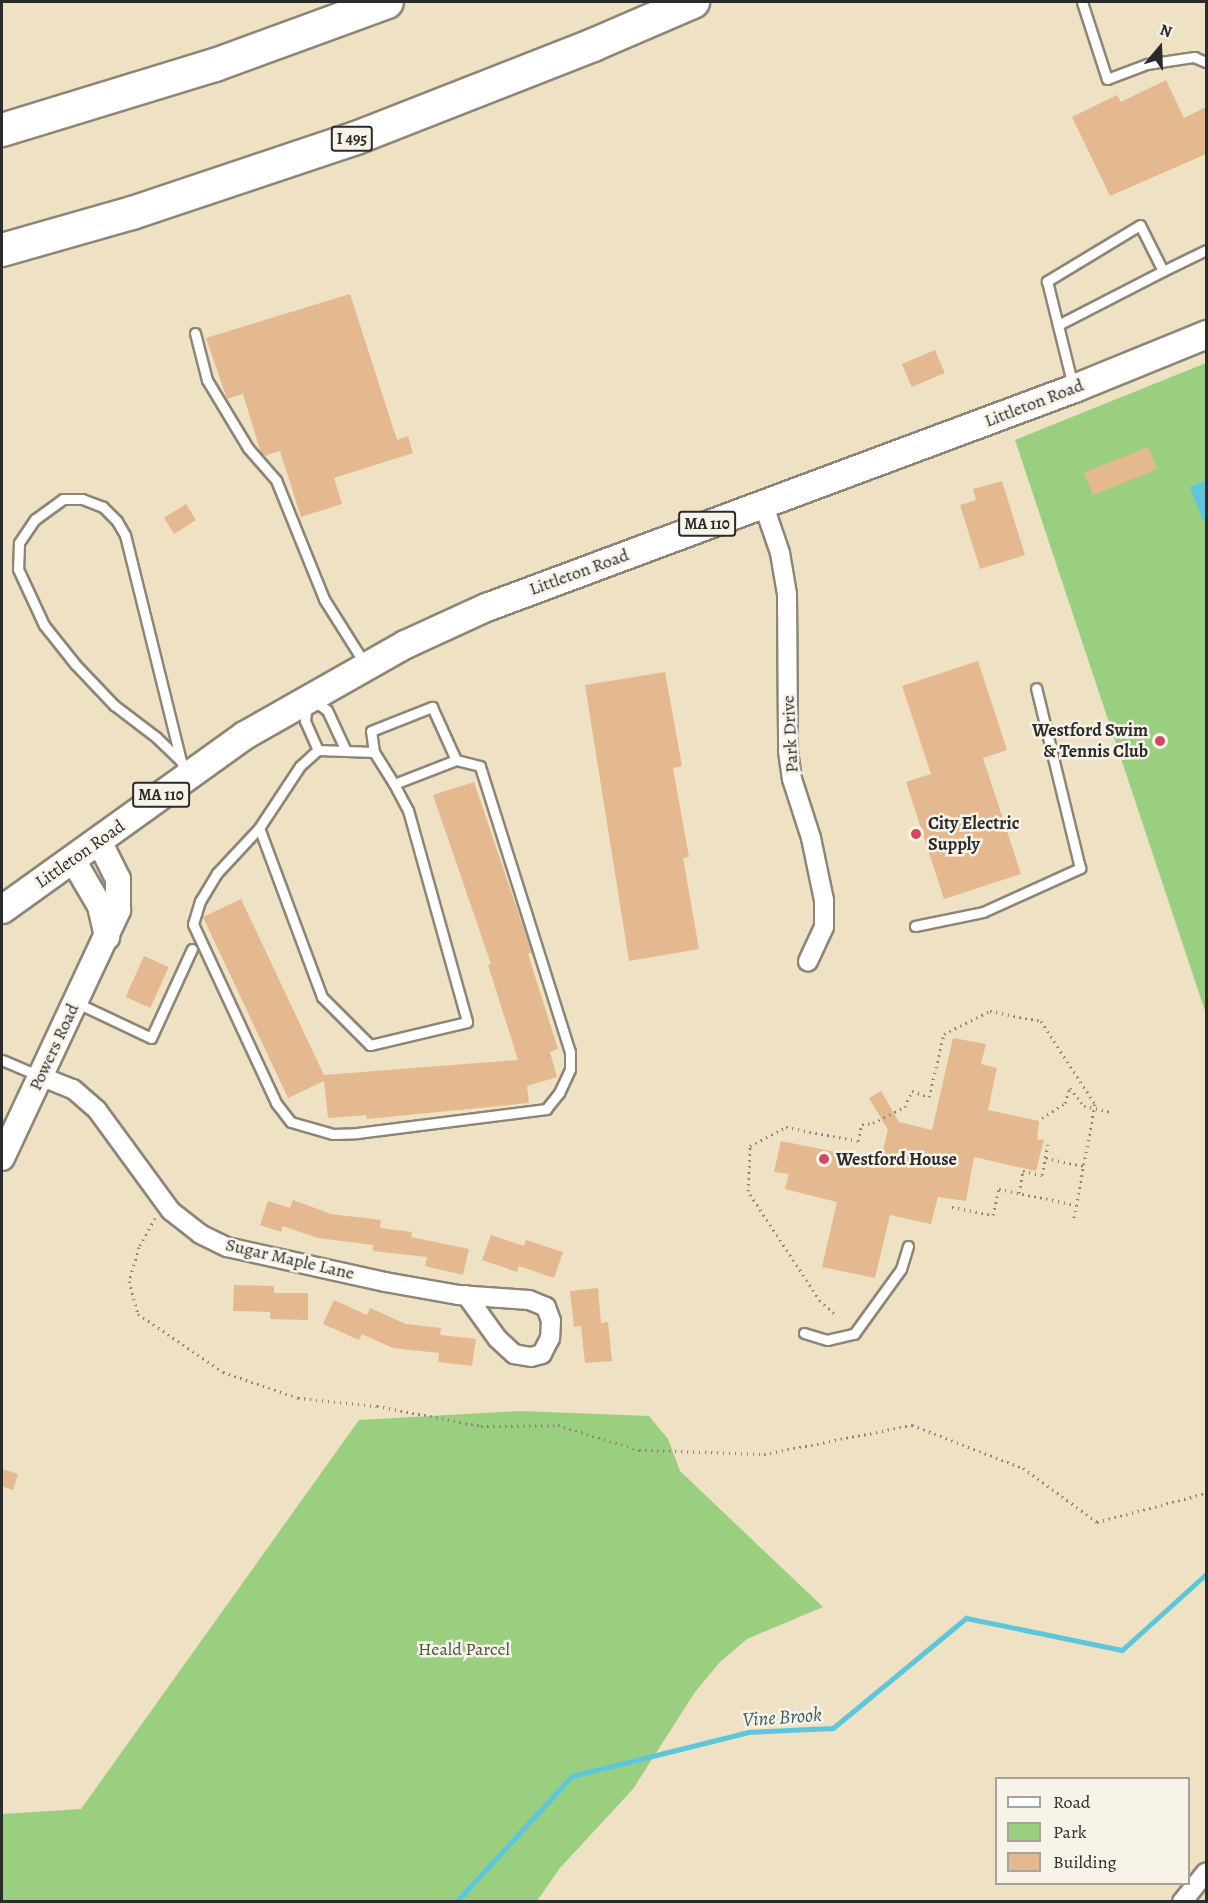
<!DOCTYPE html>
<style>
body{margin:0}
#map{position:relative;width:1208px;height:1903px;overflow:hidden;background:#efe1c3;font-family:Alegreya,serif}
div>[style]{position:absolute}
[style*='--x']{left:calc(var(--x)*1px);top:calc(var(--y)*1px);width:calc(var(--w)*1px);rotate:calc(var(--a)*1deg)}
.green>*{inset:0;background:#9acf80}
.water>*{inset:0;background:#5ec6db}
.stream>*{height:5px;margin:-2.5px;padding:0 2.5px;transform-origin:2.5px;border-radius:2.5px;background:#5ec6db}
.building>*{inset:0;background:#e4b990;transform-origin:0 0}
.path>*{height:3px;margin-top:-1.5px;transform-origin:0;background:repeating-linear-gradient(90deg,#8d8677 0 1.5px,transparent 0 6px)}
.roads{filter:drop-shadow(2px 0 #8d8677) drop-shadow(-2px 0 #8d8677) drop-shadow(0 2px #8d8677) drop-shadow(0 -2px #8d8677)}
.lane>*{height:9px;margin:-4.5px;padding:0 4.5px;transform-origin:4.5px;border-radius:4.5px;background:#fff}
.street>*{height:18px;margin:-9px;padding:0 9px;transform-origin:9px;border-radius:9px;background:#fff}
.secondary>*{height:24px;margin:-12px;padding:0 12px;transform-origin:12px;border-radius:12px;background:#fff}
.primary>*{height:27px;margin:-13.5px;padding:0 13.5px;transform-origin:13.5px;border-radius:13.5px;background:#fff}
.highway>*{height:32px;margin:-16px;padding:0 16px;transform-origin:16px;border-radius:16px;background:#fff}
.dots>*{width:16px;height:16px;translate:-50% -50%;box-sizing:border-box;border:3px solid #f7f3e8;border-radius:50%}
span{translate:-50% -50%;white-space:nowrap;text-align:center;line-height:1.15;-webkit-text-stroke:5px #f7f3e8;paint-order:stroke}
.shield-label span{padding:2px 4px;background:#f7f3e8;border:2px solid;border-radius:4px;-webkit-text-stroke-width:0}
.shield-label{font-size:16px;color:#2b2b2b;font-weight:700}
.street-label{font-size:18px;color:#2b2b2b}
.poi-label{font-size:18px;color:#2b2b2b;font-weight:700}
.right{translate:-100% -50%;text-align:right}
.left{translate:0 -50%;text-align:left}
.park-label{font-size:18px;color:#475440}
.water-label{font-size:20px;color:#3a5a60;font-style:italic}
.frame{position:absolute;inset:0;border:3px solid #2b2b2b;pointer-events:none}
.legend{position:absolute;left:995px;top:1777px;width:195px;height:108px;box-sizing:border-box;background:#f7f3e8;border:2px solid #a5a39c;margin:0;padding:8px 10px;list-style:none;font-size:18px;color:#2b2b2b}
.legend li{display:flex;align-items:center;gap:12px;height:30px}
.legend b{width:30px;border:2px solid #a5a39c}
.north{position:absolute;left:1130px;top:18px;width:60px;height:60px;-webkit-text-stroke:4px #f7f3e8;paint-order:stroke;rotate:19deg;font-size:16px;font-weight:700;line-height:24px;text-align:center;color:#2b2b2b}
.north::after{content:'';display:block;margin:auto;width:21px;height:27px;background:#2b2b2b;clip-path:polygon(50% 0,100% 100%,50% 72%,0 100%)}
</style>
<div id="map">
<div class="green">
<div style="clip-path:polygon(1206px 363px,1206px 1014px,1015px 440px)"></div>
<div style="clip-path:polygon(520px 1411px,649px 1416px,668px 1439px,680px 1471px,823px 1607px,747px 1639px,720px 1662px,695px 1692px,633px 1789px,560px 1868px,537px 1901px,2px 1901px,2px 1814px,81px 1809px,359px 1420px)"></div>
</div>
<div class="water">
<div style="clip-path:polygon(1206px 481px,1206px 520px,1203px 521px,1190px 487px)"></div>
</div>
<div class="stream">
<div style="--x:456;--y:1902;--w:171;--a:-47.4"></div>
<div style="--x:572;--y:1776;--w:181;--a:-14"></div>
<div style="--x:748;--y:1732;--w:85;--a:-2.7"></div>
<div style="--x:833;--y:1728;--w:173;--a:-39.6"></div>
<div style="--x:966;--y:1618;--w:159;--a:11.6"></div>
<div style="--x:1122;--y:1650;--w:113;--a:-42.1"></div>
</div>
<div class="building">
<div style="clip-path:polygon(1166px 80px,1184px 118px,1206px 107px,1206px 154px,1110px 196px,1072px 117px,1117px 95px,1121px 102px)"></div>
<div style="clip-path:polygon(350px 294px,397px 440px,408px 436px,413px 453px,334px 478px,342px 504px,301px 517px,280px 451px,264px 456px,261px 453px,243px 394px,227px 399px,206px 338px)"></div>
<div style="left:935px;top:350px;width:25px;height:36px;rotate:67deg"></div>
<div style="left:1148px;top:447px;width:24px;height:69px;rotate:68deg"></div>
<div style="clip-path:polygon(1002px 481px,1025px 555px,980px 569px,960px 505px,976px 500px,973px 489px)"></div>
<div style="left:186px;top:504px;width:19px;height:26px;rotate:58deg"></div>
<div style="clip-path:polygon(978px 661px,1007px 750px,983px 758px,1021px 874px,944px 899px,906px 782px,931px 774px,902px 686px)"></div>
<div style="clip-path:polygon(665px 672px,682px 766px,673px 768px,689px 857px,683px 858px,699px 949px,629px 961px,585px 685px)"></div>
<div style="clip-path:polygon(474px 782px,532px 953px,528px 954px,558px 1049px,550px 1052px,557px 1077px,527px 1086px,529px 1103px,367px 1119px,366px 1115px,328px 1118px,324px 1081px,288px 1098px,203px 917px,241px 899px,324px 1075px,518px 1060px,488px 965px,491px 964px,433px 795px)"></div>
<div style="left:144px;top:956px;width:27px;height:45px;rotate:24deg"></div>
<div style="clip-path:polygon(953px 1038px,986px 1044px,981px 1064px,997px 1068px,988px 1110px,1039px 1121px,1037px 1140px,1044px 1139px,1036px 1171px,974px 1157px,966px 1201px,938px 1197px,931px 1224px,890px 1215px,875px 1278px,822px 1267px,837px 1202px,785px 1189px,789px 1174px,774px 1172px,781px 1141px,880px 1161px,888px 1130px,869px 1098px,881px 1091px,899px 1122px,932px 1130px)"></div>
<div style="clip-path:polygon(293px 1200px,331px 1214px,381px 1220px,380px 1228px,412px 1232px,411px 1237px,469px 1249px,463px 1275px,425px 1266px,427px 1257px,373px 1251px,373px 1245px,318px 1238px,283px 1226px,281px 1232px,260px 1225px,268px 1201px,290px 1208px)"></div>
<div style="clip-path:polygon(491px 1235px,524px 1246px,526px 1240px,563px 1252px,554px 1278px,519px 1266px,517px 1272px,482px 1260px)"></div>
<div style="clip-path:polygon(234px 1285px,274px 1286px,274px 1293px,308px 1293px,308px 1320px,270px 1319px,270px 1312px,233px 1311px)"></div>
<div style="clip-path:polygon(598px 1288px,601px 1323px,608px 1322px,612px 1361px,585px 1363px,581px 1326px,574px 1327px,570px 1291px)"></div>
<div style="clip-path:polygon(334px 1300px,367px 1315px,370px 1308px,406px 1324px,441px 1328px,440px 1335px,476px 1339px,472px 1366px,438px 1362px,439px 1353px,393px 1348px,362px 1334px,359px 1340px,323px 1324px)"></div>
<div style="clip-path:polygon(2px 1469px,18px 1474px,13px 1490px,2px 1486px)"></div>
</div>
<div class="path">
<div style="--x:1042;--y:1118;--w:27;--a:-33"></div>
<div style="--x:1065;--y:1103;--w:16;--a:-72"></div>
<div style="--x:1070;--y:1088;--w:23;--a:52"></div>
<div style="--x:1084;--y:1106;--w:29;--a:12"></div>
<div style="--x:1046;--y:1158;--w:38;--a:12"></div>
<div style="--x:1019;--y:1193;--w:22;--a:-80"></div>
<div style="--x:1023;--y:1171;--w:19;--a:12"></div>
<div style="--x:1042;--y:1175;--w:31;--a:-79"></div>
<div style="--x:952;--y:1207;--w:42;--a:11"></div>
<div style="--x:993;--y:1215;--w:27;--a:-77"></div>
<div style="--x:999;--y:1189;--w:79;--a:11.7"></div>
<div style="--x:155;--y:1218;--w:33;--a:119"></div>
<div style="--x:139;--y:1247;--w:35;--a:106"></div>
<div style="--x:129;--y:1281;--w:34;--a:75"></div>
<div style="--x:138;--y:1314;--w:103;--a:34.3"></div>
<div style="--x:223;--y:1372;--w:79;--a:19.1"></div>
<div style="--x:298;--y:1398;--w:79;--a:5.8"></div>
<div style="--x:377;--y:1406;--w:106;--a:10.9"></div>
<div style="--x:481;--y:1426;--w:77;--a:-0.7"></div>
<div style="--x:558;--y:1425;--w:85;--a:17.2"></div>
<div style="--x:639;--y:1450;--w:125;--a:1.8"></div>
<div style="--x:764;--y:1454;--w:151;--a:-11.1"></div>
<div style="--x:912;--y:1425;--w:119;--a:21.2"></div>
<div style="--x:1023;--y:1468;--w:92;--a:36.1"></div>
<div style="--x:1097;--y:1522;--w:113;--a:-14.9"></div>
<div style="--x:834;--y:1313;--w:18;--a:-139"></div>
<div style="--x:820;--y:1301;--w:131;--a:-123.2"></div>
<div style="--x:748;--y:1191;--w:45;--a:-87.5"></div>
<div style="--x:750;--y:1146;--w:41;--a:-27.8"></div>
<div style="--x:786;--y:1127;--w:73;--a:11"></div>
<div style="--x:858;--y:1141;--w:17;--a:-77"></div>
<div style="--x:862;--y:1124;--w:11;--a:-5"></div>
<div style="--x:873;--y:1123;--w:36;--a:-27"></div>
<div style="--x:905;--y:1107;--w:17;--a:-66"></div>
<div style="--x:912;--y:1091;--w:18;--a:19"></div>
<div style="--x:929;--y:1097;--w:65;--a:-76.6"></div>
<div style="--x:944;--y:1034;--w:51;--a:-26.6"></div>
<div style="--x:990;--y:1011;--w:52;--a:11.1"></div>
<div style="--x:1041;--y:1021;--w:99;--a:57"></div>
<div style="--x:1095;--y:1104;--w:116;--a:100.4"></div>
</div>
<div class="roads">
<div class="lane">
<div style="--x:1082;--y:2;--w:81;--a:72"></div>
<div style="--x:1107;--y:79;--w:43;--a:-20.6"></div>
<div style="--x:1147;--y:64;--w:48;--a:-8.5"></div>
<div style="--x:1194;--y:57;--w:13;--a:23"></div>
<div style="--x:1163;--y:271;--w:48;--a:-26"></div>
<div style="--x:1058;--y:325;--w:118;--a:-27.2"></div>
<div style="--x:1163;--y:271;--w:51;--a:-116.6"></div>
<div style="--x:1140;--y:225;--w:109;--a:148.9"></div>
<div style="--x:1047;--y:281;--w:108;--a:76.1"></div>
<div style="--x:195;--y:333;--w:49;--a:75.7"></div>
<div style="--x:207;--y:380;--w:79;--a:58.9"></div>
<div style="--x:248;--y:448;--w:43;--a:48.8"></div>
<div style="--x:276;--y:480;--w:128;--a:68"></div>
<div style="--x:324;--y:599;--w:77;--a:57.8"></div>
<div style="--x:313;--y:700;--w:17;--a:36"></div>
<div style="--x:327;--y:710;--w:45;--a:65.1"></div>
<div style="--x:307;--y:704;--w:17;--a:97"></div>
<div style="--x:305;--y:721;--w:32;--a:66"></div>
<div style="--x:318;--y:750;--w:56;--a:2"></div>
<div style="--x:374;--y:752;--w:38;--a:58"></div>
<div style="--x:394;--y:784;--w:30;--a:62"></div>
<div style="--x:408;--y:810;--w:220;--a:74.4"></div>
<div style="--x:467;--y:1022;--w:100;--a:166.7"></div>
<div style="--x:370;--y:1045;--w:68;--a:-135"></div>
<div style="--x:322;--y:997;--w:180;--a:-110.4"></div>
<div style="--x:259;--y:828;--w:74;--a:-56.5"></div>
<div style="--x:300;--y:766;--w:24;--a:-42"></div>
<div style="--x:374;--y:752;--w:21;--a:-98"></div>
<div style="--x:371;--y:731;--w:66;--a:-21.5"></div>
<div style="--x:432;--y:707;--w:58;--a:65.6"></div>
<div style="--x:456;--y:760;--w:66;--a:158.8"></div>
<div style="--x:181;--y:761;--w:233;--a:-103.9"></div>
<div style="--x:125;--y:535;--w:16;--a:-120"></div>
<div style="--x:117;--y:521;--w:20;--a:-135"></div>
<div style="--x:103;--y:507;--w:22;--a:-159"></div>
<div style="--x:82;--y:499;--w:19;--a:180"></div>
<div style="--x:63;--y:499;--w:34;--a:144"></div>
<div style="--x:35;--y:519;--w:29;--a:124"></div>
<div style="--x:19;--y:543;--w:26;--a:92"></div>
<div style="--x:18;--y:569;--w:62;--a:65.1"></div>
<div style="--x:44;--y:625;--w:50;--a:51.5"></div>
<div style="--x:75;--y:664;--w:57;--a:46.4"></div>
<div style="--x:114;--y:705;--w:53;--a:37.3"></div>
<div style="--x:156;--y:737;--w:35;--a:44"></div>
<div style="--x:181;--y:761;--w:14;--a:69"></div>
<div style="--x:259;--y:828;--w:62;--a:133"></div>
<div style="--x:217;--y:873;--w:33;--a:121"></div>
<div style="--x:200;--y:901;--w:24;--a:107"></div>
<div style="--x:193;--y:924;--w:197;--a:65.1"></div>
<div style="--x:276;--y:1103;--w:24;--a:52"></div>
<div style="--x:291;--y:1122;--w:44;--a:15.9"></div>
<div style="--x:333;--y:1134;--w:24;--a:-2"></div>
<div style="--x:357;--y:1133;--w:191;--a:-7.2"></div>
<div style="--x:546;--y:1109;--w:21;--a:-51"></div>
<div style="--x:559;--y:1093;--w:26;--a:-65"></div>
<div style="--x:570;--y:1069;--w:17;--a:-90"></div>
<div style="--x:570;--y:1052;--w:300;--a:-107.5"></div>
<div style="--x:480;--y:766;--w:25;--a:-166"></div>
<div style="--x:915;--y:926;--w:69;--a:-11.6"></div>
<div style="--x:983;--y:912;--w:107;--a:-24.4"></div>
<div style="--x:1080;--y:868;--w:185;--a:-103.7"></div>
<div style="--x:75;--y:1002;--w:84;--a:25.3"></div>
<div style="--x:151;--y:1038;--w:98;--a:-65.3"></div>
<div style="--x:2;--y:1060;--w:39;--a:23"></div>
<div style="--x:804;--y:1333;--w:24;--a:17"></div>
<div style="--x:827;--y:1340;--w:28;--a:-13"></div>
<div style="--x:854;--y:1334;--w:80;--a:-54.1"></div>
<div style="--x:901;--y:1269;--w:24;--a:-73"></div>
</div>
<div class="street">
<div style="--x:763;--y:503;--w:53;--a:71.2"></div>
<div style="--x:780;--y:553;--w:42;--a:80.3"></div>
<div style="--x:787;--y:594;--w:157;--a:89.6"></div>
<div style="--x:788;--y:751;--w:28;--a:82"></div>
<div style="--x:792;--y:779;--w:62;--a:72.1"></div>
<div style="--x:811;--y:838;--w:63;--a:78.2"></div>
<div style="--x:824;--y:900;--w:27;--a:90"></div>
<div style="--x:824;--y:927;--w:38;--a:115"></div>
<div style="--x:40;--y:1076;--w:35;--a:22"></div>
<div style="--x:73;--y:1089;--w:32;--a:41"></div>
<div style="--x:97;--y:1110;--w:125;--a:53.8"></div>
<div style="--x:171;--y:1211;--w:37;--a:38"></div>
<div style="--x:200;--y:1234;--w:30;--a:26"></div>
<div style="--x:227;--y:1247;--w:162;--a:12.5"></div>
<div style="--x:385;--y:1282;--w:74;--a:10.1"></div>
<div style="--x:458;--y:1295;--w:71;--a:4"></div>
<div style="--x:529;--y:1300;--w:18;--a:22"></div>
<div style="--x:546;--y:1307;--w:15;--a:70"></div>
<div style="--x:551;--y:1321;--w:17;--a:93"></div>
<div style="--x:550;--y:1338;--w:18;--a:117"></div>
<div style="--x:542;--y:1354;--w:11;--a:165"></div>
<div style="--x:531;--y:1357;--w:17;--a:-170"></div>
<div style="--x:514;--y:1354;--w:23;--a:-137"></div>
<div style="--x:497;--y:1338;--w:53;--a:-125.8"></div>
<div style="--x:1182;--y:1902;--w:38;--a:-51"></div>
</div>
<div class="secondary">
<div style="--x:73;--y:860;--w:53;--a:59.6"></div>
<div style="--x:100;--y:906;--w:32;--a:77"></div>
<div style="--x:2;--y:1158;--w:274;--a:-64.9"></div>
<div style="--x:118;--y:910;--w:31;--a:-90"></div>
<div style="--x:118;--y:879;--w:42;--a:-116.6"></div>
</div>
<div class="primary">
<div style="--x:2;--y:909;--w:298;--a:-35.7"></div>
<div style="--x:244;--y:735;--w:185;--a:-29.5"></div>
<div style="--x:405;--y:644;--w:89;--a:-24.6"></div>
<div style="--x:486;--y:607;--w:627;--a:-20.43"></div>
<div style="--x:1074;--y:388;--w:143;--a:-22.2"></div>
</div>
<div class="highway">
<div style="--x:2;--y:130;--w:223;--a:-17"></div>
<div style="--x:215;--y:65;--w:183;--a:-20.1"></div>
<div style="--x:2;--y:250;--w:135;--a:-15.9"></div>
<div style="--x:132;--y:213;--w:236;--a:-18.5"></div>
<div style="--x:356;--y:138;--w:255;--a:-21.4"></div>
<div style="--x:593;--y:45;--w:109;--a:-23.3"></div>
</div>
</div>
<div class="dots">
<div style="left:1160px;top:741px;background:#d1495b"></div>
<div style="left:916px;top:834px;background:#d1495b"></div>
<div style="left:824px;top:1159px;background:#d1495b"></div>
</div>
<div class="shield-label">
<span style="left:352px;top:139px">I 495</span>
<span style="left:707px;top:524px">MA 110</span>
<span style="left:161px;top:795px">MA 110</span>
</div>
<div class="street-label">
<span style="left:1034px;top:403px;rotate:-21deg">Littleton Road</span>
<span style="left:579px;top:572px;rotate:-20deg">Littleton Road</span>
<span style="left:790px;top:734px;rotate:-93deg">Park Drive</span>
<span style="left:80px;top:854px;rotate:-35deg">Littleton Road</span>
<span style="left:54px;top:1047px;rotate:-65deg">Powers Road</span>
<span style="left:290px;top:1259px;rotate:13deg">Sugar Maple Lane</span>
</div>
<div class="poi-label">
<span class="right" style="left:1148px;top:741px">Westford Swim<br>&amp; Tennis Club</span>
<span class="left" style="left:928px;top:834px">City Electric<br>Supply</span>
<span class="left" style="left:836px;top:1159px">Westford House</span>
</div>
<div class="park-label">
<span style="left:464px;top:1649px">Heald Parcel</span>
</div>
<div class="water-label">
<span style="left:782px;top:1717px;rotate:-4deg">Vine Brook</span>
</div>
<div class="frame"></div>
<ul class="legend">
<li><b style="height:8px;background:#fff"></b>Road</li>
<li><b style="height:16px;background:#9acf80"></b>Park</li>
<li><b style="height:16px;background:#e4b990"></b>Building</li>
</ul>
<div class="north">N</div>
</div>
